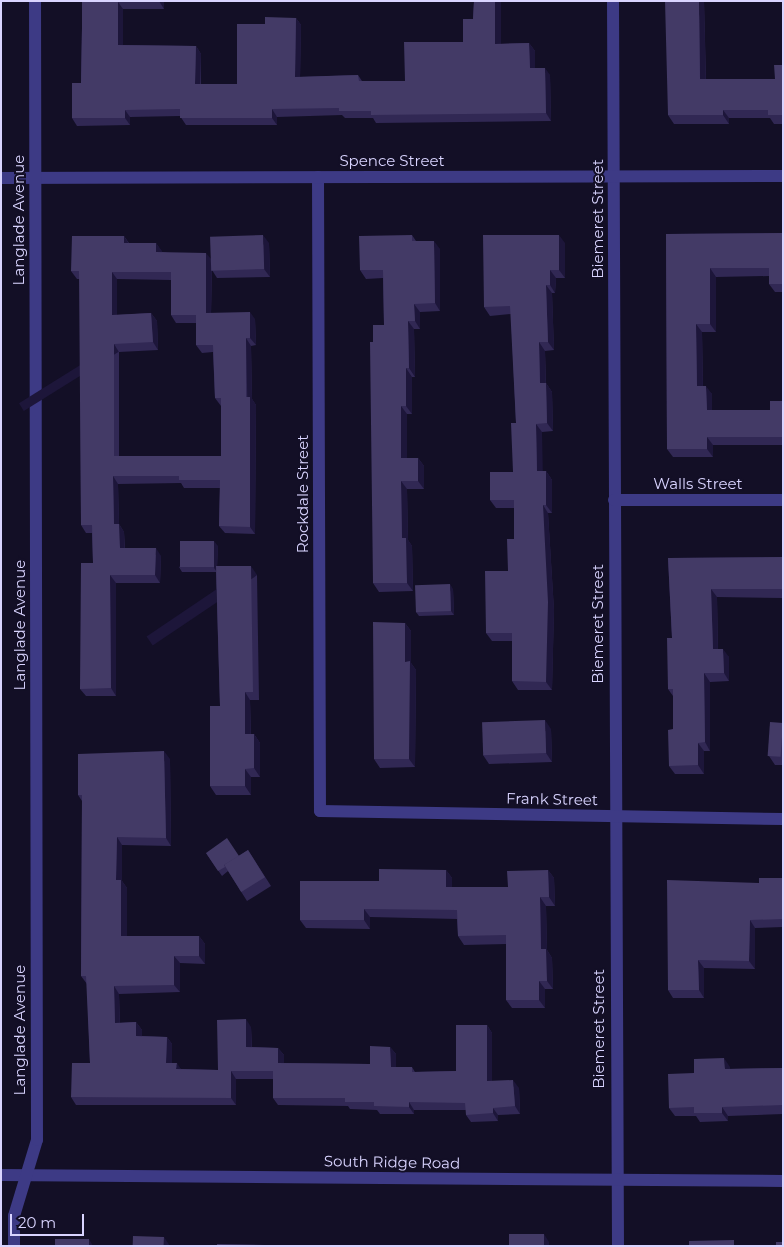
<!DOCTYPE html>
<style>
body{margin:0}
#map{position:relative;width:784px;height:1247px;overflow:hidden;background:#130f26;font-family:Montserrat,sans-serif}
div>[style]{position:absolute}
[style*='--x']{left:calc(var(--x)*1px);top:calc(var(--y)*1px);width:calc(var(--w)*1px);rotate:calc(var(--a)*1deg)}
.minor>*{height:12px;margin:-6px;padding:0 6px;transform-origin:6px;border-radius:6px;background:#3d3a85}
.wall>*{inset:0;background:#312854}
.shaded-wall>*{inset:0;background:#1d163a;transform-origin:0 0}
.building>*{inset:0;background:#433a66;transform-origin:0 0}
span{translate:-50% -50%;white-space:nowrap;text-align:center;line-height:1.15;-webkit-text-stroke:4px #130f26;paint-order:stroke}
.street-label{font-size:15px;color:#d9d4ff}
.frame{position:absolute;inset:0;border:2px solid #d9d4ff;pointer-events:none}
.scale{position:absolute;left:10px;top:1214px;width:74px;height:22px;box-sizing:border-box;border:2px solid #d9d4ff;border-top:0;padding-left:6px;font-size:15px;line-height:18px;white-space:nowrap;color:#d9d4ff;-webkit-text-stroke:4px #130f26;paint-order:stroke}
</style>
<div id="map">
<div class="minor">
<div style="--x:613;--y:1;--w:1245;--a:89.77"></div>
<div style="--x:318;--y:177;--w:634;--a:89.82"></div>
<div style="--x:320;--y:811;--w:463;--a:1"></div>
<div style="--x:1;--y:178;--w:782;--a:-0.15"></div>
<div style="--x:614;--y:500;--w:169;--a:0"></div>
<div style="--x:1;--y:1175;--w:782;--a:0.44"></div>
<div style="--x:14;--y:1246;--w:30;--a:-90"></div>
<div style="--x:14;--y:1216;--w:79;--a:-73.2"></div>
<div style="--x:37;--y:1140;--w:1139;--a:-90.1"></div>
</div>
<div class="wall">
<div style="clip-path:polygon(82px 1px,164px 1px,164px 9px,123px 9px,123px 45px,196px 46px,201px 54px,201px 84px,237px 84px,265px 24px,296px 18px,301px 25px,300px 77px,358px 75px,362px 81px,405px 81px,463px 42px,473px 19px,474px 1px,501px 1px,501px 44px,529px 43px,535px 51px,535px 68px,550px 75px,551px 121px,376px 123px,373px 118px,345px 118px,342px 115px,277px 117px,277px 125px,186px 125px,180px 116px,130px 117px,130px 125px,77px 126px,72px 118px,81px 83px,82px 27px)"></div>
<div style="clip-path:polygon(704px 1px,706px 79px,775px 79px,783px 65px,783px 124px,774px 124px,770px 118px,729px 118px,729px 124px,674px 124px,668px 115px)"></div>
<div style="clip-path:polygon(783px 233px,783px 292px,775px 292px,769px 284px,769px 276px,716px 277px,716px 332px,702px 332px,703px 386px,712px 394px,712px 410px,770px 410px,783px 401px,783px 445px,713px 445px,713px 457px,673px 457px,667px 449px,666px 234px)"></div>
<div style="clip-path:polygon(412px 235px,416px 241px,440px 249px,440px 311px,420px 312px,420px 329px,414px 329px,415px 377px,412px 377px,412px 414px,407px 414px,407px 458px,418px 458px,424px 466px,424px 489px,407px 489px,408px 540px,412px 546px,413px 591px,379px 592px,373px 583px,373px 342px,384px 325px,383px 278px,366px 279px,360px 270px)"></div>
<div style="clip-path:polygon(evenodd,124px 236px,129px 243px,156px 243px,162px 252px,211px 259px,269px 243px,270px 277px,217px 278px,212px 270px,211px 313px,255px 319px,256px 345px,251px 346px,252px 399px,256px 405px,255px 534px,225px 533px,219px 526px,220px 488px,184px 488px,181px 483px,118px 484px,119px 524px,124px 532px,125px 548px,161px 556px,160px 583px,116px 583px,116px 696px,86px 696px,80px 689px,93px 563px,92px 533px,86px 533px,81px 525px,80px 279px,77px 279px,71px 271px,124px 236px,117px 279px,171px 280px,171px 315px,176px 323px,196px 323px,196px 345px,202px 353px,213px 352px,215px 398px,221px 406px,221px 456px,119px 456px,119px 352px,158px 350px,157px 321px,151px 313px,117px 315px,117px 279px)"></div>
<div style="clip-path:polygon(565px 243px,565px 278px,556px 278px,555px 293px,552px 293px,554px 350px,545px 351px,546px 383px,552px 392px,553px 431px,542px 432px,542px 471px,546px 471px,552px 480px,552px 513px,548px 513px,554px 610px,552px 690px,518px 690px,512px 681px,512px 641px,492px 641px,486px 633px,508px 571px,514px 539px,514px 508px,496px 508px,490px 500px,513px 472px,516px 423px,511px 314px,490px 316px,484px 307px)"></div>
<div style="clip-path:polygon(218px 546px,217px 566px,257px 575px,259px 700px,250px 700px,251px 734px,254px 734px,260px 743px,260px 777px,251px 777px,251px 795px,216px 795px,210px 786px,220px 706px,216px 572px,182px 572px,179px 567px)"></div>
<div style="clip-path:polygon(783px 557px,783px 598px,717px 597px,718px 649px,729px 657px,729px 681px,710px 682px,710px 751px,704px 751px,704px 774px,675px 774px,669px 766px,673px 729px,673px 696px,668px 689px,672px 638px,668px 558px)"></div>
<div style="clip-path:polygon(453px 589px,454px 615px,419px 616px,416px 612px)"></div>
<div style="clip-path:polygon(405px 623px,411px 631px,411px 663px,416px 670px,415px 767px,380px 768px,374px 759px)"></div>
<div style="clip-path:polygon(783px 723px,783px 765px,775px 765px,769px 756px)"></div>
<div style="clip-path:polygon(551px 729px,552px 762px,489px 764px,483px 755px)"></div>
<div style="clip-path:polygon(170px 759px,171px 846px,122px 845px,122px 881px,127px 888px,127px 936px,199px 936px,205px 944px,205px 964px,180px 963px,180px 992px,119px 994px,120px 1023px,136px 1022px,142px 1030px,142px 1036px,167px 1037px,172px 1044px,172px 1063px,181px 1069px,218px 1070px,251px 1027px,252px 1047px,278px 1048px,284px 1055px,284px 1063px,370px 1064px,390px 1047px,396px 1054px,396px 1067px,412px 1067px,415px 1072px,456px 1071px,487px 1025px,492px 1033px,492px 1081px,519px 1088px,520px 1114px,498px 1115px,498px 1121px,471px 1122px,466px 1115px,466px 1110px,414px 1110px,414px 1114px,380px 1114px,377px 1110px,350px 1109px,348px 1106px,278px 1105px,273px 1098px,273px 1079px,236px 1079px,236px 1105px,76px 1105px,71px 1097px,90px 1063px,87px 984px,81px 976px,82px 801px,78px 795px)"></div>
<div style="clip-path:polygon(248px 850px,271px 886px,247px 901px,228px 871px,222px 876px,206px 853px,239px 856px)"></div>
<div style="clip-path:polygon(446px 870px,452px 878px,452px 887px,508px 887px,548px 870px,554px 878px,555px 906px,546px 906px,547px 950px,552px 958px,553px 989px,545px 989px,545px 1008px,512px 1008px,506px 1000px,506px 944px,464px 945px,458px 936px,457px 919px,370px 917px,370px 929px,306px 928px,300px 920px,379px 881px)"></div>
<div style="clip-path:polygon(783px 878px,783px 927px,755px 928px,755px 969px,704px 968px,704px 998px,673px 998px,668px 990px,759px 883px)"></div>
<div style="clip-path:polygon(730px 1067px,730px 1069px,783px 1068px,783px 1114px,728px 1116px,728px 1121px,700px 1122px,696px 1116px,675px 1116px,669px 1108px,694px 1073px)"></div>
</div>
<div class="shaded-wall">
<div style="clip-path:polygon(159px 1px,164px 1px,164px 9px)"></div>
<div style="left:495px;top:1px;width:6px;height:43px"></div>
<div style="clip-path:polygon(699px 1px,704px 1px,706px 88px,700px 79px)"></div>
<div style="clip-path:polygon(118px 2px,123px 9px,123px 52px,118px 45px)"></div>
<div style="clip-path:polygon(296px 18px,301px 25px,300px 84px,295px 77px)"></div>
<div style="clip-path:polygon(529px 43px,535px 51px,535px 75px,530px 68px)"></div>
<div style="clip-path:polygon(196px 46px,201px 54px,200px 91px,195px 84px)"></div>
<div style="clip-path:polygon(545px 68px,550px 75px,551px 121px,546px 113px)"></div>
<div style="clip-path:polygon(272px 109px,277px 117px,277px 125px,272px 118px)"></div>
<div style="clip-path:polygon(125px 110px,130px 117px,130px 125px,125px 118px)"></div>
<div style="clip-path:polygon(723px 110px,729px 118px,729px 124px,723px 115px)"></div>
<div style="clip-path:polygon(263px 235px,269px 243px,270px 277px,264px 269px)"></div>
<div style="clip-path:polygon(559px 235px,565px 243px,565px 278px,559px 270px)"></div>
<div style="clip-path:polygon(124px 236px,129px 244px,124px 243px)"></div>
<div style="clip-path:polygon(434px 241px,440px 249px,440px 311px,435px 303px)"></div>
<div style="clip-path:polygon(156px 243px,162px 251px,162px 260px,156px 252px)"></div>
<div style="clip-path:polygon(206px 253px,212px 260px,211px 320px,206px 313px)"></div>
<div style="clip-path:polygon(710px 268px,716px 277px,716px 332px,710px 324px)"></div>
<div style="clip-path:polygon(550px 270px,556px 278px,555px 293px,550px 285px)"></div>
<div style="clip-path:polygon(112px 272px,117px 279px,117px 322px,112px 315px)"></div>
<div style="clip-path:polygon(546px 285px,552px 293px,554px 350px,548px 342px)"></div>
<div style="clip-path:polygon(414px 304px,420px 312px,420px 329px,415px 321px)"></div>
<div style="clip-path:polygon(250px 312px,255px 319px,256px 345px,250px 338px)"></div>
<div style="clip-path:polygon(151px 313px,157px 321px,158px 350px,153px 342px)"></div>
<div style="clip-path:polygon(408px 321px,414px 329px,415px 377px,409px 368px)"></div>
<div style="clip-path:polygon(696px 324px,702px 332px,703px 394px,697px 386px)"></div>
<div style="clip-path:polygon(246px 338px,251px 346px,252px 399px,256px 405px,255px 534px,250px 527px)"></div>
<div style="clip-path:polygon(539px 342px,545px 351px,546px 392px,540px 383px)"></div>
<div style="left:114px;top:344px;width:9px;height:112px;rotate:58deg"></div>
<div style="clip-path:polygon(406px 368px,412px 377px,412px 414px,406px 406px)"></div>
<div style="clip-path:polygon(546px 383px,552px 392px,553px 431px,547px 423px)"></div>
<div style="clip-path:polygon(706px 386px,712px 394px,712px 418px,707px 410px)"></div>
<div style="clip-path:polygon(401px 406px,407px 414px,407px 466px,401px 458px)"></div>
<div style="clip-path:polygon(536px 424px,542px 432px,543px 480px,537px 471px)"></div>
<div style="clip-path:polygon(707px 437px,713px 445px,713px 457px,707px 449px)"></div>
<div style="clip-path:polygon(418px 458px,424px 466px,424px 489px,418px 481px)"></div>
<div style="clip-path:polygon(546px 471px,552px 480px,552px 513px,546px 505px)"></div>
<div style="clip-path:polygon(113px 476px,118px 484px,119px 524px,124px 532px,125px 556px,120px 548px,114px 524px)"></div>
<div style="clip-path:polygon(401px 481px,407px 489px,408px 540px,412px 546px,413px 591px,407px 583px,402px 538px)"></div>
<div style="clip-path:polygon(543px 505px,548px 513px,554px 610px,552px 690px,546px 682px)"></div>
<div style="clip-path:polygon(214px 541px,218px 546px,217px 572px,214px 568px)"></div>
<div style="clip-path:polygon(156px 548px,161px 556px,160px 583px,155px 575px)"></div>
<div style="left:251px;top:566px;width:11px;height:126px;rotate:56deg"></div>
<div style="clip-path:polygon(110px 575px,116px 583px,116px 696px,111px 688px)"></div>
<div style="clip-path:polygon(450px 584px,453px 589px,454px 615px,451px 611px)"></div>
<div style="clip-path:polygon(711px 589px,717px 597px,718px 657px,713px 649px)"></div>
<div style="clip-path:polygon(405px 623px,411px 631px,411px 663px,416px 670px,415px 767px,409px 759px,405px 662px)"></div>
<div style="clip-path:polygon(723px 649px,729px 657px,729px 681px,724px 673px)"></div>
<div style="clip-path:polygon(704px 673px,710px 682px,710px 751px,705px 742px)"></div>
<div style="clip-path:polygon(245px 692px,250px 700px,251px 743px,245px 734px)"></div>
<div style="clip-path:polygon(545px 720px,551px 729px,552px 762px,546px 753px)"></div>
<div style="clip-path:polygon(254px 734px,260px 743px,260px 777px,254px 768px)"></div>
<div style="clip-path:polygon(698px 743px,704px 751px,704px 774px,698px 765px)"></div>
<div style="clip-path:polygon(164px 751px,170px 759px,171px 846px,166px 838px)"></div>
<div style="clip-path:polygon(245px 769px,251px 777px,251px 795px,245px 786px)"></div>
<div style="clip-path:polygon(117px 837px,122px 845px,122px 881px,127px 888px,127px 943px,121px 936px,116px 880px)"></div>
<div style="clip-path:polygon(446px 870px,452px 878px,452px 895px,446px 887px)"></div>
<div style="clip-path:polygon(548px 870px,554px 878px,555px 906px,549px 897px)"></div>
<div style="clip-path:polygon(540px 897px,546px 906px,547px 950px,552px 958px,553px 989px,547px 981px,541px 949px)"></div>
<div style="clip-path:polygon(364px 909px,370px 917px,370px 929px,364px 920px)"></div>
<div style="clip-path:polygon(750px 920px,755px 928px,755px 969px,749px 961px)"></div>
<div style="clip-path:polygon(199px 936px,205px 944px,205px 964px,199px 956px)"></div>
<div style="clip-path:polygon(174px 956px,180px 963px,180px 992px,174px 985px)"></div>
<div style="clip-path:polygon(698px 960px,704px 968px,704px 998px,699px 990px)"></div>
<div style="clip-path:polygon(539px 981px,545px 989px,545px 1008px,539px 1000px)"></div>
<div style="clip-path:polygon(114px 986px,119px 994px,120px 1031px,115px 1023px)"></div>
<div style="clip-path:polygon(246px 1019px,251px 1027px,252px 1055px,246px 1047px)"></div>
<div style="clip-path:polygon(136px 1022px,142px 1030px,142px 1043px,136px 1036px)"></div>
<div style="clip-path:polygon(487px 1025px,492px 1033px,492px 1089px,487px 1081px)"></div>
<div style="clip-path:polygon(167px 1037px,172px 1044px,172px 1071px,166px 1063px)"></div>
<div style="clip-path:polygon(390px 1047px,396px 1054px,396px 1074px,391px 1067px)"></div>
<div style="clip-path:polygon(278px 1048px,284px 1055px,284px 1071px,278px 1063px)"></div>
<div style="clip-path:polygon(724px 1058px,730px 1067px,731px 1078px,725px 1069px)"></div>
<div style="clip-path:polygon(177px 1063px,182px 1071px,176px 1069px)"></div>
<div style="clip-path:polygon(231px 1071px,236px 1079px,236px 1105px,231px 1098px)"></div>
<div style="clip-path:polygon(513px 1080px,519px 1088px,520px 1114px,515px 1106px)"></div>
<div style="clip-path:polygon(409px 1102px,414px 1110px,414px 1114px,409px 1107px)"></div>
<div style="clip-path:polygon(722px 1107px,728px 1116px,728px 1121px,722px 1113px)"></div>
<div style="clip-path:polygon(493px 1108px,498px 1115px,498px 1121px,493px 1113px)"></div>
<div style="clip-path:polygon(544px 1234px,549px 1242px,549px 1246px,544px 1246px)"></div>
<div style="clip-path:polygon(164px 1237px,170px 1246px,164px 1246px)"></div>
<div style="clip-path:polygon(89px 1239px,93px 1246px,89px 1246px)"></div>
</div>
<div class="building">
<div style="clip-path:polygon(82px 1px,159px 1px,118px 2px,118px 45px,196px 46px,195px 84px,237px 84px,237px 24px,265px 24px,265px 17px,296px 18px,295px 77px,358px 75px,359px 81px,405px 81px,404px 42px,463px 42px,463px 19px,473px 19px,474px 1px,495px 1px,495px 44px,529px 43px,530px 68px,545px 68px,546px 113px,371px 115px,371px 111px,339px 111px,339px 108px,272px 109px,272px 118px,180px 118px,180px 109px,125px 110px,125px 118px,72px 118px,72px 83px,81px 83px,82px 27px)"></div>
<div style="clip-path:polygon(665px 1px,699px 1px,700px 79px,775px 79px,774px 65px,783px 65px,783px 115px,768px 115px,768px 110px,723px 110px,723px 115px,668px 115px)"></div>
<div style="clip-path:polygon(783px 233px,783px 284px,769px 284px,769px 268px,710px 268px,710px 324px,696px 324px,697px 386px,706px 386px,707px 410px,770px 410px,770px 401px,783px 401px,783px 437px,707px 437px,707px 449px,667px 449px,666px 234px)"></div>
<div style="left:263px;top:235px;width:34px;height:53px;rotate:88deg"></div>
<div style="clip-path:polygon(412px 235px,412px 241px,434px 241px,435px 303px,414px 304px,415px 321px,408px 321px,409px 368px,406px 368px,406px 406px,401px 406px,401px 458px,418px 458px,418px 481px,401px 481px,402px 538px,406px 538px,407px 583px,373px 583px,370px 342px,373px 342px,373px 325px,384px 325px,383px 270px,360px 270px,359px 236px)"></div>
<div style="clip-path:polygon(483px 235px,559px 235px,559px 270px,550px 270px,550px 285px,546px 285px,548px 342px,539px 342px,540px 383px,546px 383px,547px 423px,536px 424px,537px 471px,546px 471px,546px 505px,543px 505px,548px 602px,546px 682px,512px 681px,512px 633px,486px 633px,485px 571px,508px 571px,507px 539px,514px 539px,514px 500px,490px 500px,490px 472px,513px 472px,511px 423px,516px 423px,510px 306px,484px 307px)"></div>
<div style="clip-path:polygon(evenodd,72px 236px,124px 236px,124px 243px,156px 243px,156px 252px,206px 253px,206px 313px,250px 312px,250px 338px,246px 338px,246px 397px,250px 397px,250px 527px,219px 526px,220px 480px,179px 480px,179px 476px,113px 476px,114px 524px,119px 524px,120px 548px,156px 548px,155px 575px,110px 575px,111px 688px,80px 689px,81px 563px,93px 563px,92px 525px,81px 525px,79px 271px,71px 271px,72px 236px,112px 272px,171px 272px,171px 315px,196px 315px,196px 345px,213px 345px,215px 398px,221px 398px,221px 456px,114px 456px,114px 344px,153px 342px,151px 313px,112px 315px,112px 272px)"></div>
<div style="left:180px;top:541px;width:34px;height:26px"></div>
<div style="clip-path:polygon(783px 557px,783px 589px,711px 589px,713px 649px,723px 649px,724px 673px,704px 673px,705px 742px,698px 743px,698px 765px,669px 766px,668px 730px,673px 729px,673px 689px,668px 689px,667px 638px,672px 638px,668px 558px)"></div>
<div style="clip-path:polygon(216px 566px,251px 566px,253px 692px,245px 692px,245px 734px,254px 734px,254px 768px,245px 769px,245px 786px,210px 786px,210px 706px,220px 706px)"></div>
<div style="left:450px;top:584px;width:27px;height:35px;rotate:88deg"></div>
<div style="clip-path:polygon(373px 622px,405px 623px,405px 662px,410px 661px,409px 759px,374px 759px)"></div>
<div style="left:545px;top:720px;width:33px;height:63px;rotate:88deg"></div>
<div style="left:770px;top:722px;width:13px;height:34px;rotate:4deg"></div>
<div style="clip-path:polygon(164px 751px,166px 838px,117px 837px,116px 880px,121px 880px,121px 936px,199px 936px,199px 956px,174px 956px,174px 985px,114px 986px,115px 1023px,136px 1022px,136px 1036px,167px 1037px,166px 1063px,177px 1063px,176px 1069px,218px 1070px,217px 1020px,246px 1019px,246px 1047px,278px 1048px,278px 1063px,370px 1064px,370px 1046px,390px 1047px,391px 1067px,412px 1067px,412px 1072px,456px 1071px,456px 1025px,487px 1025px,487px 1081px,513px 1080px,515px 1106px,493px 1108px,493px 1113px,466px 1115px,465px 1103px,409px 1102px,409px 1107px,374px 1106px,374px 1102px,345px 1102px,345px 1098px,273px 1098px,273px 1071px,231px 1071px,231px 1098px,71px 1097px,72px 1063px,90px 1063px,86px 976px,81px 976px,82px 795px,78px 795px,78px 754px)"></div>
<div style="clip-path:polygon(227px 838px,239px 856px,224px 865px,225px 867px,218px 871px,206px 853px)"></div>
<div style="left:248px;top:850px;width:32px;height:28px;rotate:58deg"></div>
<div style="clip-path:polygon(379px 869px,446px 870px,446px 887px,508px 887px,507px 871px,548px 870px,549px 897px,540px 897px,541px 949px,546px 949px,547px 981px,539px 981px,539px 1000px,506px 1000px,506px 935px,458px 936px,457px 910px,364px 909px,364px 920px,300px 920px,300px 881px,379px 881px)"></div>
<div style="clip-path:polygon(759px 878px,783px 878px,783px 919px,750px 920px,749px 961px,698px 960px,699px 990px,668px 990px,667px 880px,759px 883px)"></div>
<div style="clip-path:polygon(724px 1058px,725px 1069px,783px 1068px,783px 1105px,722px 1107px,722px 1113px,694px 1113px,694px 1107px,669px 1108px,668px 1074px,694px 1073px,694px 1059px)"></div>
<div style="left:544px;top:1234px;width:12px;height:35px;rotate:90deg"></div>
<div style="left:133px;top:1236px;width:31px;height:10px;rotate:2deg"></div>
<div style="left:55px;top:1239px;width:34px;height:7px"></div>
<div style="clip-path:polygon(734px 1240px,734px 1246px,689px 1246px,689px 1241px)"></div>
<div style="left:776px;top:1242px;width:7px;height:4px"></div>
<div style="clip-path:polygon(217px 1244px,308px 1246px,217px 1246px)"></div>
</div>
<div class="street-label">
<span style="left:392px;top:161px">Spence Street</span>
<span style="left:598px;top:219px;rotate:-90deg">Biemeret Street</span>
<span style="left:19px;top:220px;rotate:-90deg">Langlade Avenue</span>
<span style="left:698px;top:484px">Walls Street</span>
<span style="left:303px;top:494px;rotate:-90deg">Rockdale Street</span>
<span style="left:598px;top:624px;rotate:-90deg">Biemeret Street</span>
<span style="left:20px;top:625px;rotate:-90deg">Langlade Avenue</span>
<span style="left:552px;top:799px;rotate:1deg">Frank Street</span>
<span style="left:599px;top:1029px;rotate:-90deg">Biemeret Street</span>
<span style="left:20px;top:1030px;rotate:-90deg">Langlade Avenue</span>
<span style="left:392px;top:1162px;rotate:1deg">South Ridge Road</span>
</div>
<div class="frame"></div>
<div class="scale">20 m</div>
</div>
